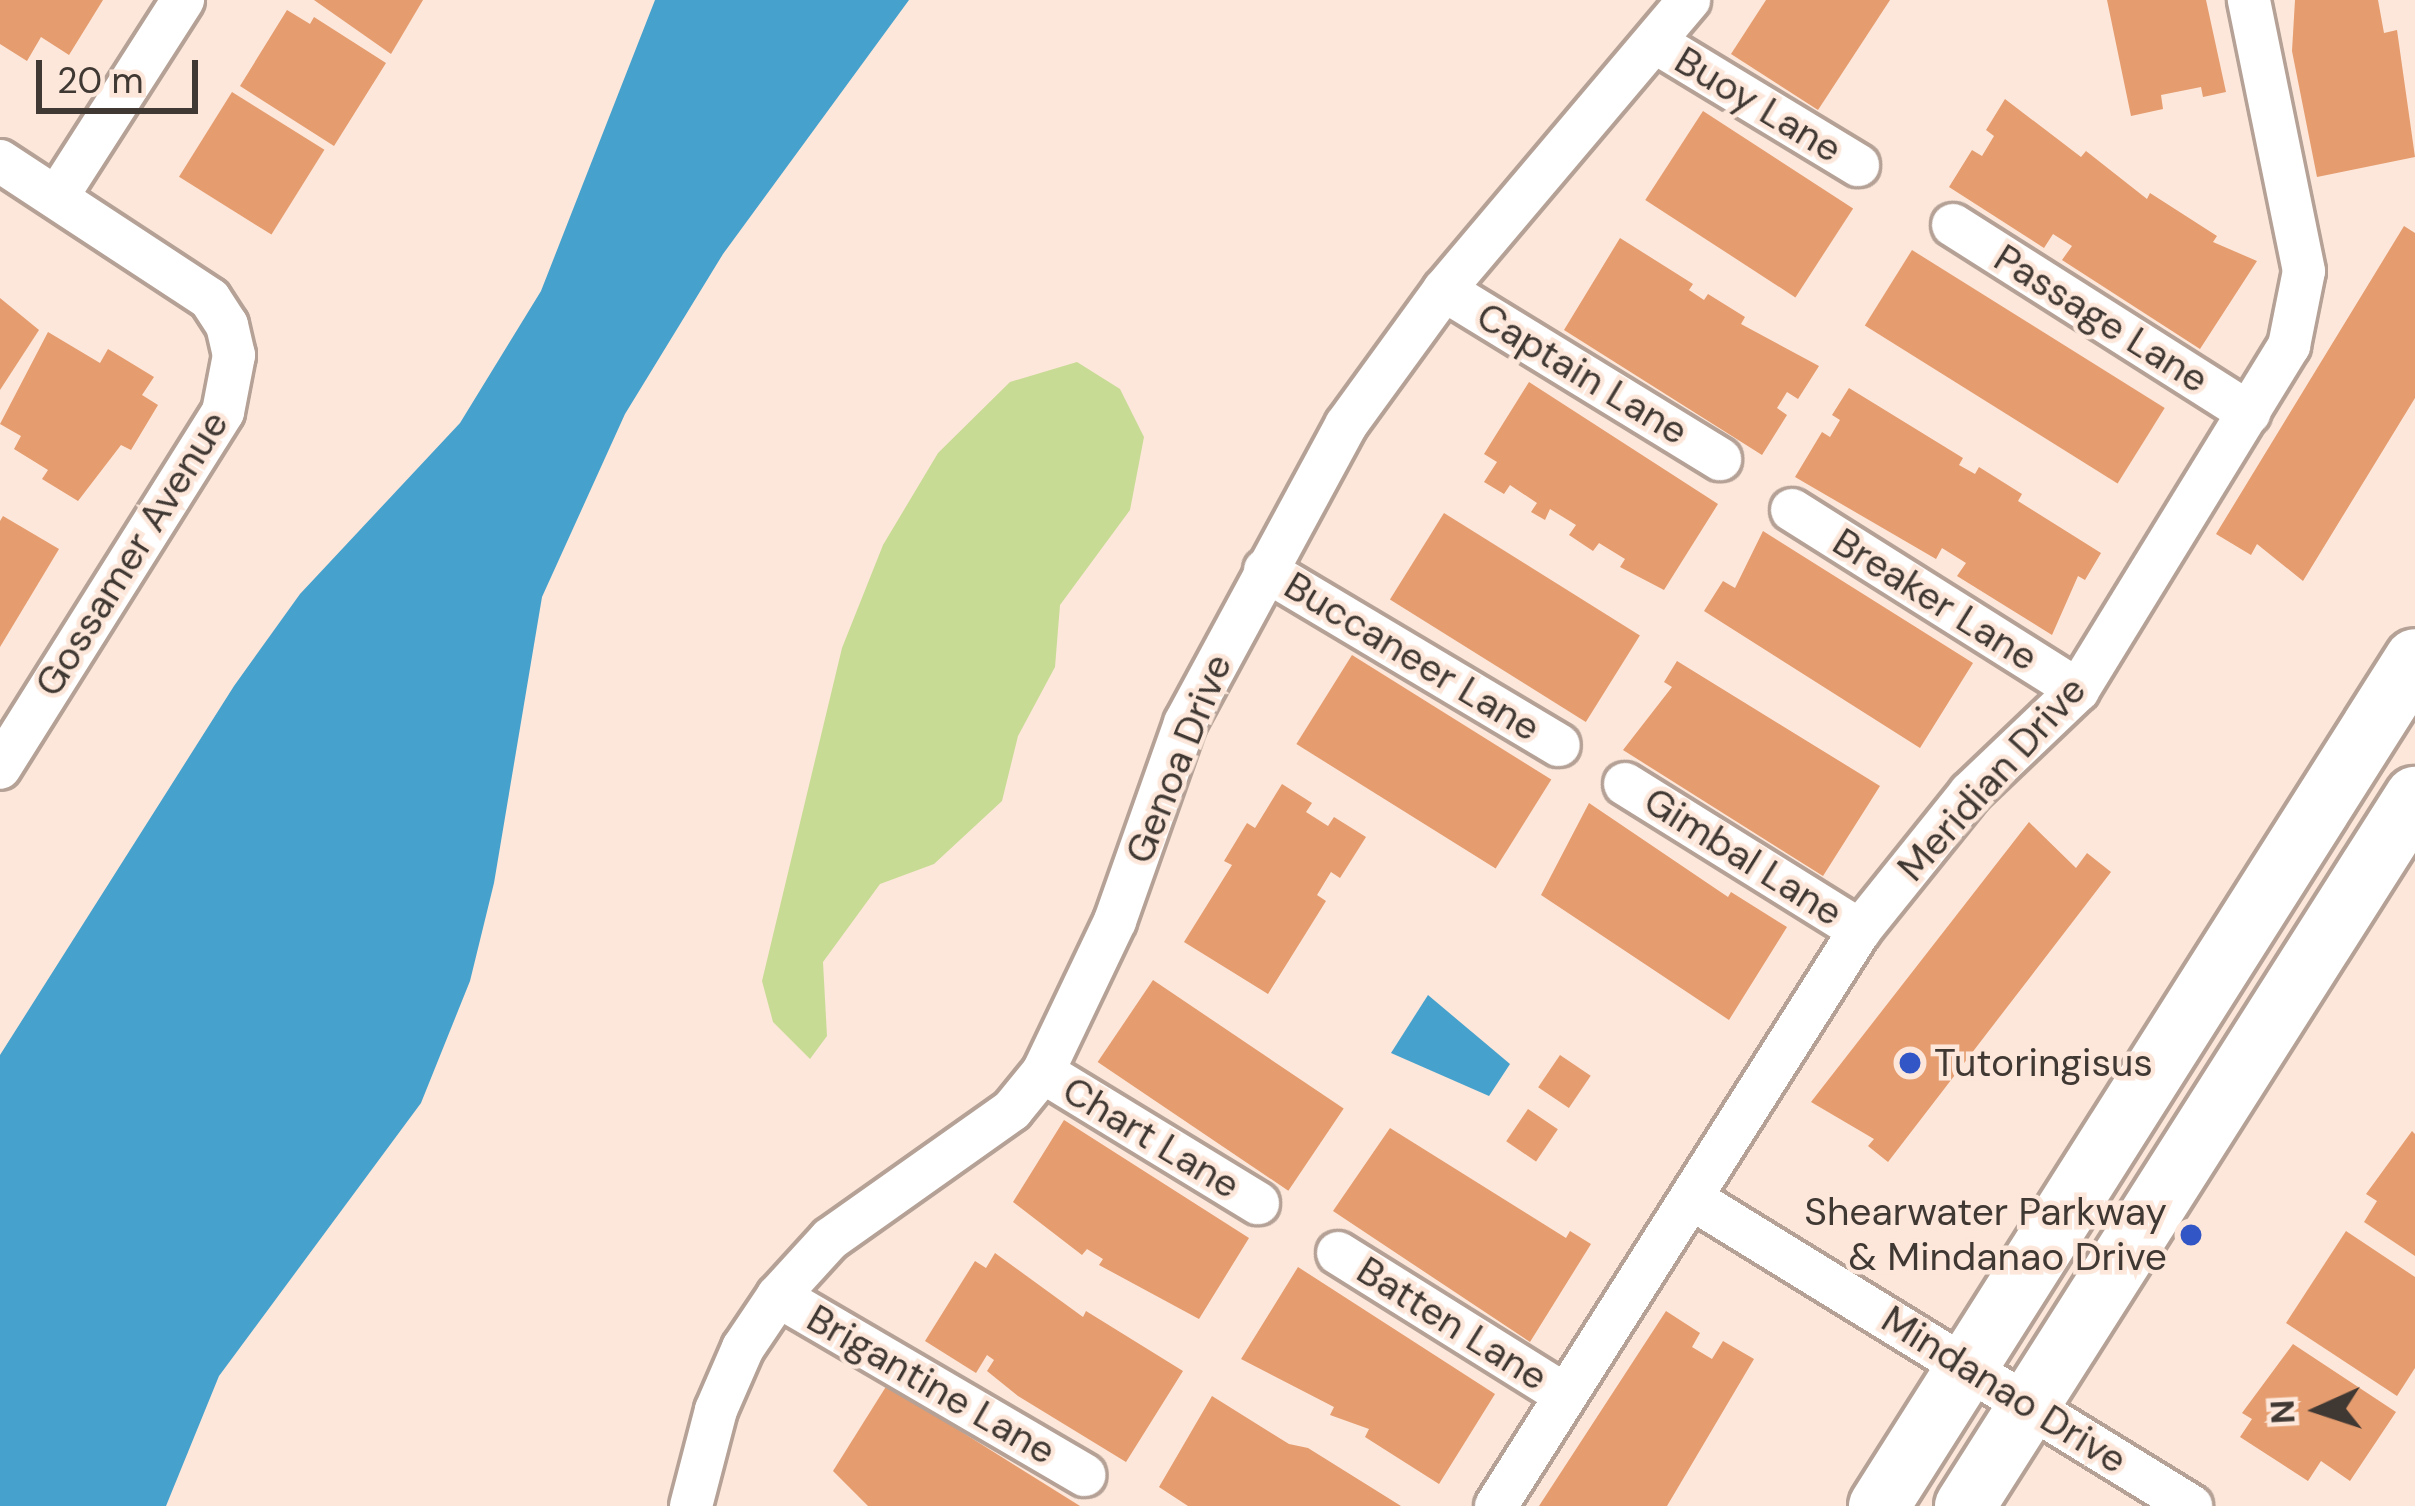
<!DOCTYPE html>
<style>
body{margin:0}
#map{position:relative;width:2415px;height:1506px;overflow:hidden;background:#fce7da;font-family:"DM Sans",sans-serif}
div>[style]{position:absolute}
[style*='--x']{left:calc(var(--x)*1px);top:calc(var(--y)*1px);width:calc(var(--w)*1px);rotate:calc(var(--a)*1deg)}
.green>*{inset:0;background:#c8db94}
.water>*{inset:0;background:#47a1cd}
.building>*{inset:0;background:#e59c6e;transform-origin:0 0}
.roads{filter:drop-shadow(3px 0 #b5a196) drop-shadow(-3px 0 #b5a196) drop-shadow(0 3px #b5a196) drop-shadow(0 -3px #b5a196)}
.minor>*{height:42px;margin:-21px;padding:0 21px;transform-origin:21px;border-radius:21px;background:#fff}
.secondary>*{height:60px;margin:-30px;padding:0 30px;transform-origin:30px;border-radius:30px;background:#fff}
.dots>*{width:33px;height:33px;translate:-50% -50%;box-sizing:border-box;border:6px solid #fce7da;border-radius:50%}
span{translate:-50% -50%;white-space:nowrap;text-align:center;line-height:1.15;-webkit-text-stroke:9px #fce7da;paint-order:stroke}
.street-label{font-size:39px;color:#403833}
.poi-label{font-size:39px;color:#403833}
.left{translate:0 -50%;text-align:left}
.right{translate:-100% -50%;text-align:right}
.north{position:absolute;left:2259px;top:1350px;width:120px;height:120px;-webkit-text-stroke:9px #fce7da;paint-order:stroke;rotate:267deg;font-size:33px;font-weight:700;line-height:48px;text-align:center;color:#403833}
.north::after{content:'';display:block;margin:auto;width:42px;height:54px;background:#403833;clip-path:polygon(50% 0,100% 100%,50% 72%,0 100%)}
.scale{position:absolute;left:36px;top:60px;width:162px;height:54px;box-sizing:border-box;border:6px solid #403833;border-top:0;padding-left:15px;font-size:36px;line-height:42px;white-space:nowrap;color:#403833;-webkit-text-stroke:9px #fce7da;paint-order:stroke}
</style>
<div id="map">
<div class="green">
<div style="clip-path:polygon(1077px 362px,1120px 389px,1144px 437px,1130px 510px,1060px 605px,1055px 667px,1018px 736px,1002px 801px,934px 864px,880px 884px,823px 962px,827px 1036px,810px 1059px,773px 1022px,762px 981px,842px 648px,883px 545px,938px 453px,1010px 382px)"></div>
</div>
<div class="water">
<div style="clip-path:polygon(655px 0,909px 0,723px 254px,625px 414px,542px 597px,494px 883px,470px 981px,421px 1103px,219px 1376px,166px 1506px,0 1506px,0 1055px,234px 686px,300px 594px,460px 423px,541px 291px)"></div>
<div style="clip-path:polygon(1428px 995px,1510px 1064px,1489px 1096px,1391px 1053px)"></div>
</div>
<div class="building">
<div style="clip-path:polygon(0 0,103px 0,69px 55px,41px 37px,27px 61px,0 44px)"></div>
<div style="clip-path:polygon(314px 0,423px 0,391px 54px)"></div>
<div style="clip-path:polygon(1766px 0,1890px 0,1818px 110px,1731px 54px)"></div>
<div style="clip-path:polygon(2107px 0,2206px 0,2226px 92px,2203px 97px,2201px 87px,2161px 95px,2163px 109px,2131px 116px)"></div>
<div style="clip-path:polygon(2295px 0,2378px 0,2384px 33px,2397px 30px,2415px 157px,2317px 177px,2292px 51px)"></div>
<div style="clip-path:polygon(287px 10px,310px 24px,314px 17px,386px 63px,334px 146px,240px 86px)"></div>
<div style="left:232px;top:92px;width:109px;height:100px;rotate:32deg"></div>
<div style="clip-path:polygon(2005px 99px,2081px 157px,2086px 151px,2147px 199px,2150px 193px,2217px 236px,2213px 242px,2257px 261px,2200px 349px,2062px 260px,2072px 246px,2053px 234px,2044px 248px,1949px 187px,1972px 150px,1982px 156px,1994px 136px,1986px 130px)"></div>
<div style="left:1703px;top:111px;width:179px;height:106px;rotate:33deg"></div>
<div style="clip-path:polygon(2404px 226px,2415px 233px,2415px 398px,2303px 581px,2257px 544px,2251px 555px,2216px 534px)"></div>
<div style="clip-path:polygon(1620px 238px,1693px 284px,1689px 290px,1704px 300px,1708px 294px,1745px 317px,1741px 324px,1819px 366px,1798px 399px,1787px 392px,1777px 408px,1787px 415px,1762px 455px,1564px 330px)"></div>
<div style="left:1912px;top:250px;width:298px;height:89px;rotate:32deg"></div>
<div style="clip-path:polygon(0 298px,39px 330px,0 390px)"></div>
<div style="clip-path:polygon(48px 332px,100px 363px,108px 349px,154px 377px,142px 395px,158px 405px,131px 450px,121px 445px,78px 501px,42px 479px,48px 470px,14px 449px,21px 436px,0 424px)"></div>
<div style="clip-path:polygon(1529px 382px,1718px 504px,1664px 590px,1620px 567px,1625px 559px,1599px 543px,1593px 551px,1569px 535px,1576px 525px,1550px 509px,1545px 520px,1531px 512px,1537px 503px,1510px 485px,1504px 494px,1484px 482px,1497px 462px,1484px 454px)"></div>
<div style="clip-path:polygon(1849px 388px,1963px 458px,1959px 465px,1975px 474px,1979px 467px,2022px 494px,2018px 501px,2101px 553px,2085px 580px,2078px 576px,2052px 635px,1957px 576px,1966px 563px,1942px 548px,1936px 559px,1795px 477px,1822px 432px,1830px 437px,1840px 420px,1832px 415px)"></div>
<div style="left:1444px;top:513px;width:231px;height:102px;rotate:32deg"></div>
<div style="clip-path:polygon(3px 516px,59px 549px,0 647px,0 521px)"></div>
<div style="clip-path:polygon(1763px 531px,1973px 663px,1920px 748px,1704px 611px,1723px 581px,1735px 588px)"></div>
<div style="left:1352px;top:655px;width:235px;height:105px;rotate:32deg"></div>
<div style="clip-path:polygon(1677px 661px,1880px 786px,1823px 876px,1623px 750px,1672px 687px,1664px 682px)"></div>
<div style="clip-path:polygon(1282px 784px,1312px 803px,1306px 812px,1328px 826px,1334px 817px,1366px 837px,1340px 878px,1331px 872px,1317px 895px,1326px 901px,1268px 994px,1184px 942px,1232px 865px,1224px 861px,1247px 823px,1255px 828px)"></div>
<div style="clip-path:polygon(1589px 803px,1728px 897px,1731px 892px,1787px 927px,1729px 1020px,1541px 895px)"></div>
<div style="clip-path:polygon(2029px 822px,2076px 868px,2087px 853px,2111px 872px,1888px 1162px,1868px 1146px,1874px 1139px,1811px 1102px)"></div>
<div style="left:1153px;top:980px;width:230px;height:99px;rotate:34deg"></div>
<div style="left:1560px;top:1055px;width:37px;height:39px;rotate:34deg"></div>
<div style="left:1528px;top:1109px;width:36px;height:39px;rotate:34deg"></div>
<div style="clip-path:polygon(1064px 1120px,1249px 1238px,1199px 1319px,1099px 1265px,1103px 1259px,1087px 1249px,1082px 1255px,1013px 1202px)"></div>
<div style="clip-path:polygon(1390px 1128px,1566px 1238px,1570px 1231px,1591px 1244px,1530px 1342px,1333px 1211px)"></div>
<div style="clip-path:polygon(2412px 1131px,2415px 1134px,2415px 1256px,2364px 1222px,2377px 1201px,2366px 1194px)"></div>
<div style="clip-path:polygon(2346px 1231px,2415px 1277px,2415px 1368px,2397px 1396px,2286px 1323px)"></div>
<div style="clip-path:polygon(995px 1253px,1083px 1317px,1086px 1311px,1183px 1371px,1126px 1462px,1018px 1396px,987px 1371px,994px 1360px,987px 1355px,976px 1373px,925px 1341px,975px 1261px,986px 1268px)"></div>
<div style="clip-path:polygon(1298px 1267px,1495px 1394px,1439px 1484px,1365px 1437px,1369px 1429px,1330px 1415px,1334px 1407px,1241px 1359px)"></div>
<div style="clip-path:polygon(1666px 1311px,1700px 1333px,1692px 1347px,1712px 1359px,1723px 1341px,1754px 1359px,1667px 1506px,1539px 1506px)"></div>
<div style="clip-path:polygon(2293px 1344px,2396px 1412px,2350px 1481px,2321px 1461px,2308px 1481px,2240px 1437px,2252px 1419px,2242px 1413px)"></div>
<div style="clip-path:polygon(887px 1385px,1080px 1506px,868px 1506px,833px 1471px)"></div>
<div style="clip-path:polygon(1212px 1396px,1289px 1444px,1308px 1448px,1401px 1506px,1188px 1506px,1159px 1487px)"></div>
</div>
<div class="roads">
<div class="minor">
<div style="--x:1658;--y:44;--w:234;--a:31.2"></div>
<div style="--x:0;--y:161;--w:251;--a:33.3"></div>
<div style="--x:210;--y:299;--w:31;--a:57"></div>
<div style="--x:227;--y:325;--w:31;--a:77"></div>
<div style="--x:234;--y:355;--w:58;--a:100.9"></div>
<div style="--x:223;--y:412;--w:420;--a:122.1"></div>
<div style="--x:57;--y:197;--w:234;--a:-57.4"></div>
<div style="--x:1953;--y:225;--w:351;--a:32.4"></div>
<div style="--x:1444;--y:290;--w:324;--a:31.5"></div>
<div style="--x:1792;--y:510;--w:338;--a:32.2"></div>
<div style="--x:1265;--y:570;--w:342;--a:30.8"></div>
<div style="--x:1625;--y:784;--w:277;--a:31.9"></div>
<div style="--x:1043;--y:1072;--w:252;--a:31.4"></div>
<div style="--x:1694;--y:1200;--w:584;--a:31.62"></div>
<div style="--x:1338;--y:1253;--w:268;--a:32"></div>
<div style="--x:778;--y:1296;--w:355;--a:30.3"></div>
<div style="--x:691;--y:1506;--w:99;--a:-75.4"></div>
<div style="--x:716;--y:1410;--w:68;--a:-66.5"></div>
<div style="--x:743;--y:1348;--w:63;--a:-56.1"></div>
<div style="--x:778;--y:1296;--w:77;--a:-47.6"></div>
<div style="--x:830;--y:1239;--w:223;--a:-35.3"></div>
<div style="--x:1012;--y:1110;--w:49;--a:-50.8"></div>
<div style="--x:1043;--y:1072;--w:167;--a:-64.5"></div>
<div style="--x:1115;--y:921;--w:210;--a:-70.5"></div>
<div style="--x:1185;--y:723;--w:339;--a:-61.6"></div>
<div style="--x:1346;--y:425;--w:167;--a:-54"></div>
<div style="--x:1444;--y:290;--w:380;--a:-49.8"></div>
<div style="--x:1496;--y:1506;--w:681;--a:-57.71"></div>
<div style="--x:1860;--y:930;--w:176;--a:-51.2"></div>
<div style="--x:1970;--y:793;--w:149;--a:-43.6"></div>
<div style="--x:2078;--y:690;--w:404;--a:-58.5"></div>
<div style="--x:2289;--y:346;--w:76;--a:-78.7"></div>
<div style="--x:2304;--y:271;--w:277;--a:-101.5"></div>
</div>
<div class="secondary">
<div style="--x:1879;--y:1506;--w:1002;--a:-57.67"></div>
<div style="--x:1965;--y:1506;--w:840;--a:-57.6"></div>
</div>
</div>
<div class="dots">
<div style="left:1910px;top:1063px;background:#3356c6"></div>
<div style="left:2191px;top:1235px;background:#3356c6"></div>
</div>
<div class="street-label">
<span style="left:1758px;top:105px;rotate:31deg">Buoy Lane</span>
<span style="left:2101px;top:319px;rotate:32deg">Passage Lane</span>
<span style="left:1582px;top:374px;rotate:31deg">Captain Lane</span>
<span style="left:132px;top:554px;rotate:-58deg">Gossamer Avenue</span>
<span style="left:1935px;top:600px;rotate:32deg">Breaker Lane</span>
<span style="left:1412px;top:657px;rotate:31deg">Buccaneer Lane</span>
<span style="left:1179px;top:759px;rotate:-68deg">Genoa Drive</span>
<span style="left:1992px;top:779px;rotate:-48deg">Meridian Drive</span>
<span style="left:1743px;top:857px;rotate:32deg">Gimbal Lane</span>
<span style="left:1151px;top:1138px;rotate:31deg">Chart Lane</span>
<span style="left:1452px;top:1324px;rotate:32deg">Batten Lane</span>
<span style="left:931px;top:1385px;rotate:30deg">Brigantine Lane</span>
<span style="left:2004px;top:1390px;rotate:32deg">Mindanao Drive</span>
</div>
<div class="poi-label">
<span class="left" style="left:1934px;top:1063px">Tutoringisus</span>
<span class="right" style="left:2167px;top:1235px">Shearwater Parkway<br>&amp; Mindanao Drive</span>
</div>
<div class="north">N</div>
<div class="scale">20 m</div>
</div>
